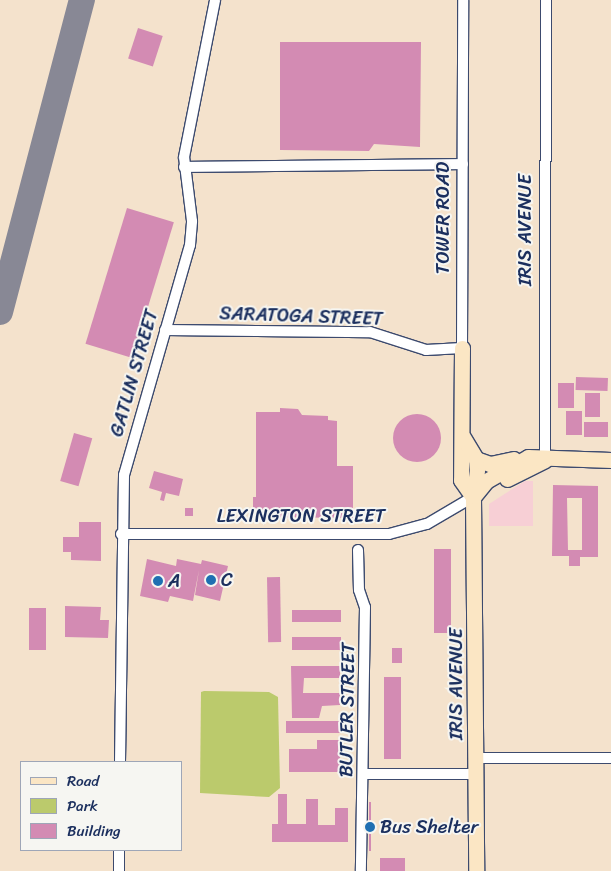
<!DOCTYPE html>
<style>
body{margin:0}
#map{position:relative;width:611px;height:871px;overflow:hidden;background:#f4e2cc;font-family:Sriracha,sans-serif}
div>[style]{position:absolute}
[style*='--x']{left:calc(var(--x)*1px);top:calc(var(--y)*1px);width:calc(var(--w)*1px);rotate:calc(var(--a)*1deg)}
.built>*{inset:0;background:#f7cfd5}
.green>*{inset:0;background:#bbca6c}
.taxiway>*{height:26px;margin:-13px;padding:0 13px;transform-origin:13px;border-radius:13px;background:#888895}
.building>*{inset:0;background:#d38bb3;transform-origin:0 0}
.round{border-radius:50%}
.roads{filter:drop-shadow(1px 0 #3c4a6e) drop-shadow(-1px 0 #3c4a6e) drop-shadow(0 1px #3c4a6e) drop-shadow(0 -1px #3c4a6e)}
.street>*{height:10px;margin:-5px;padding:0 5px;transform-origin:5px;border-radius:5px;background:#fff}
.secondary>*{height:15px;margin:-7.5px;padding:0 7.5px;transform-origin:7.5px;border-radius:7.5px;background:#fbe6c4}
.dots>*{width:14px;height:14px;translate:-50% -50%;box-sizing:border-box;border:2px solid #f6f6f2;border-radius:50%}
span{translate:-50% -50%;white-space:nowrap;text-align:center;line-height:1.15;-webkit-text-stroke:4px #f6f6f2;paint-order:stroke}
.street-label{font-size:19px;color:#1b2f5e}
.poi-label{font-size:19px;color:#1b2f5e}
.left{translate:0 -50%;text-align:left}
.legend{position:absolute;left:20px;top:761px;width:162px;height:90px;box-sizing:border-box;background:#f6f6f2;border:1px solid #9ea6b7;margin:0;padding:6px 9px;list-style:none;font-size:15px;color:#1b2f5e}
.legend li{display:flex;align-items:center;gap:10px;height:25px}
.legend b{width:25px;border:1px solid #9ea6b7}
</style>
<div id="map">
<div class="built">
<div style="clip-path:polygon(525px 481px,533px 481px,533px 526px,489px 526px,489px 504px)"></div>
</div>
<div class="green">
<div style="clip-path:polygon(204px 691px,269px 692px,278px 697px,280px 788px,269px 797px,200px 793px,201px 692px)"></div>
</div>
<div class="taxiway">
<div style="--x:0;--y:312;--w:323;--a:-75.3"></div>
</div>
<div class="building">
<div style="left:138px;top:28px;width:26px;height:32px;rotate:18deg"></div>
<div style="clip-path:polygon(280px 42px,421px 42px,420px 147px,374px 144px,369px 151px,280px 150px)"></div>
<div style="left:127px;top:208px;width:49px;height:142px;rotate:17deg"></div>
<div style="left:576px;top:377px;width:32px;height:13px;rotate:2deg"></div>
<div style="left:558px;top:383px;width:16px;height:25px"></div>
<div style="left:585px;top:393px;width:15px;height:24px"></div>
<div style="clip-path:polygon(280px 408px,298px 409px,302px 415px,328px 416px,328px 420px,337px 421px,337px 466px,353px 466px,353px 518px,253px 517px,253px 497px,256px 497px,256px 412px,280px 412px)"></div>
<div style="left:566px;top:411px;width:16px;height:24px"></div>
<div class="round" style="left:393px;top:414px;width:48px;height:48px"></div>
<div style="left:584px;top:422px;width:24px;height:15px"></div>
<div style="left:74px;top:433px;width:19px;height:50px;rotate:16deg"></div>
<div style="clip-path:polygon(154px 471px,183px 479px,179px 496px,166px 493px,164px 501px,160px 500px,162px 492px,149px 488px)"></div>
<div style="clip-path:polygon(evenodd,553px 485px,598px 486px,598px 557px,580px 557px,580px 566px,569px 566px,569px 556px,552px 556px,553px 485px,567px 498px,582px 498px,582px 550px,568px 550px,567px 498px)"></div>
<div style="left:185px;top:508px;width:8px;height:8px"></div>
<div style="clip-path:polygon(79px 522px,101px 522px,101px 561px,71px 560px,71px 552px,63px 552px,63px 537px,79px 537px)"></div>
<div style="left:434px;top:549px;width:17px;height:84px"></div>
<div style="clip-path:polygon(147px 559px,176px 566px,177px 559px,201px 564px,202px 560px,228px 566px,220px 601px,195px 595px,199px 570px,193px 601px,170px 596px,168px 602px,140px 596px)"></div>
<div style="left:280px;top:577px;width:65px;height:13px;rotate:89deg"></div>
<div style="clip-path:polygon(65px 606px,101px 607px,100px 620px,109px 620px,108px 638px,65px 637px)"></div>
<div style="left:29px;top:608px;width:17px;height:42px"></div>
<div style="left:292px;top:610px;width:49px;height:12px"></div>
<div style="left:292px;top:637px;width:49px;height:13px"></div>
<div style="left:392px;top:648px;width:10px;height:15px"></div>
<div style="clip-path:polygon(291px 666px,340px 666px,340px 678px,304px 678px,303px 693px,340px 693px,340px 705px,322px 706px,319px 718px,292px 718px)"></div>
<div style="left:384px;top:677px;width:17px;height:82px"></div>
<div style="left:340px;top:721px;width:12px;height:54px;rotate:90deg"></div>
<div style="clip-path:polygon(317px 740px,340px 740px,340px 772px,289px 772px,289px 749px,317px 749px)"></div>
<div style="clip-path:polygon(278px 794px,287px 794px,287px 824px,306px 824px,306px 799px,318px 799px,318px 825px,335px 825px,335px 808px,348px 808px,348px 842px,272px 842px,272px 824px,278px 824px)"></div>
<div style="left:369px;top:802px;width:2px;height:49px"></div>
<div style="left:380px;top:858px;width:25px;height:13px"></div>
</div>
<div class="roads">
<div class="street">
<div style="--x:184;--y:167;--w:279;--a:-0.6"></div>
<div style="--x:165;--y:330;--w:205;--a:0.6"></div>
<div style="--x:370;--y:332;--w:59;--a:17.8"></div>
<div style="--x:426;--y:350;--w:36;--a:-3"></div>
<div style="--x:462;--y:348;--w:348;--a:-89.8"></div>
<div style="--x:545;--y:460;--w:460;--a:-89.9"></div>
<div style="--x:121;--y:534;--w:268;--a:0"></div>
<div style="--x:389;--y:534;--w:39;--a:-15"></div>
<div style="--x:427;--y:524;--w:53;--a:-30.4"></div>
<div style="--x:358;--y:550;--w:40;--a:88.6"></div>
<div style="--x:359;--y:590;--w:18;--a:71"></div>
<div style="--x:365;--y:607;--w:264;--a:90.9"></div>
<div style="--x:476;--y:758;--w:135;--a:0"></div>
<div style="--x:120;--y:762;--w:287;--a:-89.2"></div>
<div style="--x:124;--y:475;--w:239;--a:-74"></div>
<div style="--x:190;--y:245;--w:24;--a:-85"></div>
<div style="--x:192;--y:221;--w:64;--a:-97.1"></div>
<div style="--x:184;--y:157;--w:160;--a:-78.8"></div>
<div style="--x:363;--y:774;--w:113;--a:0"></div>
<div style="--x:119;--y:871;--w:21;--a:-90"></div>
</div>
<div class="secondary">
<div style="--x:462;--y:348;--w:132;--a:90.4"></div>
<div style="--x:461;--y:480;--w:21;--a:55"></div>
<div style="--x:463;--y:437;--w:26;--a:59"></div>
<div style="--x:476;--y:459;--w:11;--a:85"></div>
<div style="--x:477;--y:470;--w:27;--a:98"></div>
<div style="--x:473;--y:497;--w:374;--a:89.5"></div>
<div style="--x:476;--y:459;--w:15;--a:20"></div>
<div style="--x:490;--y:464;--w:24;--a:-12"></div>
<div style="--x:507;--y:479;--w:42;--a:-26.6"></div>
<div style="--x:474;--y:496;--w:19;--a:-51"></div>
<div style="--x:486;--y:481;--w:48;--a:-29.7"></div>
<div style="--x:528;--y:457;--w:83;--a:2.1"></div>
</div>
</div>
<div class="dots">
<div style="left:211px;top:580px;background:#1f6fb2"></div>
<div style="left:158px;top:581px;background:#1f6fb2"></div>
<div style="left:370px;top:827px;background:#1f6fb2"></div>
</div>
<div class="street-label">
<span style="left:443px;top:218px;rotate:-90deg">TOWER ROAD</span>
<span style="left:525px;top:230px;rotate:-90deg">IRIS AVENUE</span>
<span style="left:301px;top:316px;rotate:2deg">SARATOGA STREET</span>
<span style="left:134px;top:373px;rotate:-74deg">GATLIN STREET</span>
<span style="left:301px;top:516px">LEXINGTON STREET</span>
<span style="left:456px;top:684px;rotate:-90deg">IRIS AVENUE</span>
<span style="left:347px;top:710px;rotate:-89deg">BUTLER STREET</span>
</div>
<div class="poi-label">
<span class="left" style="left:221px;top:580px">C</span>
<span class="left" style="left:168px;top:581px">A</span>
<span class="left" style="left:380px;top:827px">Bus Shelter</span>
</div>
<ul class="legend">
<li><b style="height:6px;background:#fbe6c4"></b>Road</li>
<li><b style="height:14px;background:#bbca6c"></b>Park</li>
<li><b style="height:14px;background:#d38bb3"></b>Building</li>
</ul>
</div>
